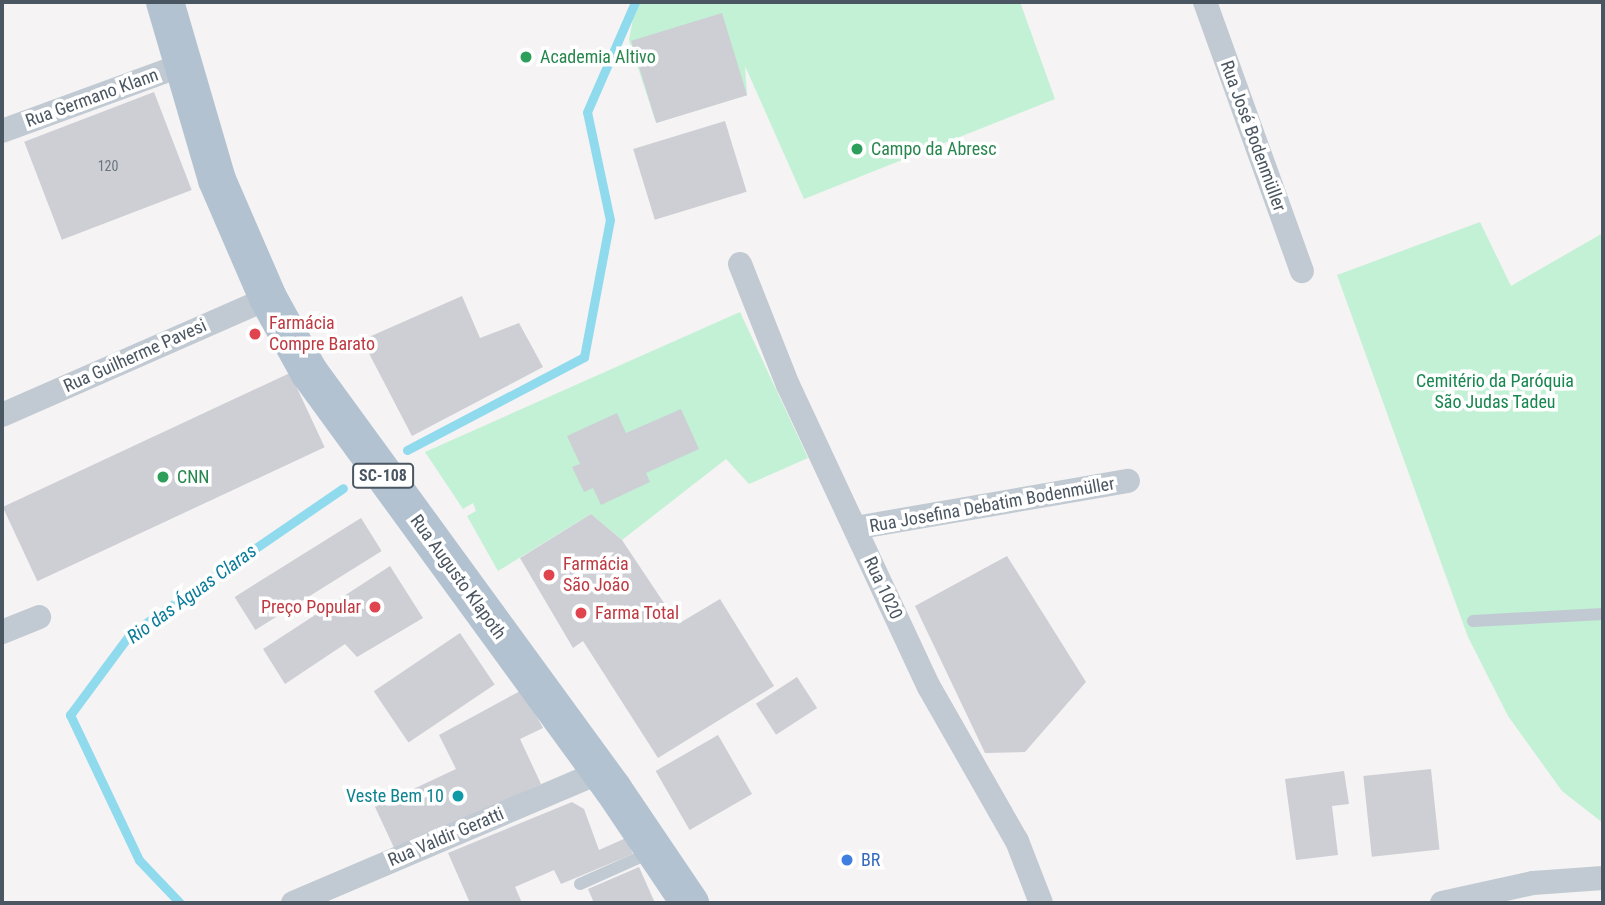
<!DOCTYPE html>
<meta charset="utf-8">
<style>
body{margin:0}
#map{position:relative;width:1605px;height:905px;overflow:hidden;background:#f5f3f3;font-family:"Roboto Condensed",sans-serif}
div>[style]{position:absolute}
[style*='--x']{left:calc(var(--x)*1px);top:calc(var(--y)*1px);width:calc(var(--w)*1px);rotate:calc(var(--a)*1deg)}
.green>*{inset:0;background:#c3f1d5}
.stream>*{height:9px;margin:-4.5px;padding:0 4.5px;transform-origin:4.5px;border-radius:4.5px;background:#90daee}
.building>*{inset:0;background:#cdcfd5;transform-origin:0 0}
.lane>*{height:12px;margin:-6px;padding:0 6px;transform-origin:6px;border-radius:6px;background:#c1cad2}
.street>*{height:24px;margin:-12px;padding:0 12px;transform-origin:12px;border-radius:12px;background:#c1cad2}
.primary>*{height:38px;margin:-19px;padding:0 19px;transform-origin:19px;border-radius:19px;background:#b3c2d1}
.dots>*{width:19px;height:19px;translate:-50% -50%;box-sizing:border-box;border:4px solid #fff;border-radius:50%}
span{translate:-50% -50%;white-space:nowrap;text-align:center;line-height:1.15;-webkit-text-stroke:7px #fff;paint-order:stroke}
.number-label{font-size:14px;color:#6b747e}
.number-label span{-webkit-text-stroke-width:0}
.shield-label span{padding:2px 5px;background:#fff;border:2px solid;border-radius:5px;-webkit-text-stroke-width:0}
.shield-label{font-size:16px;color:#4a5661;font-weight:700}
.leisure-label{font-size:18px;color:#27864d}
.left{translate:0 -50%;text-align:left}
.street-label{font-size:18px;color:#4a5661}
.health-label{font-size:18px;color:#be3a42}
.right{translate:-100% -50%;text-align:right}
.park-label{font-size:18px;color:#17864f}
.culture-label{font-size:18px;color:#0d838f}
.shop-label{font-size:18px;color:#366cbe}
.water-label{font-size:19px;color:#0c7c9b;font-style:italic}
.frame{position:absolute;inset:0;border:4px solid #4a5661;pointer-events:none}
</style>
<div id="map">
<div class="green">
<div style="clip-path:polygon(636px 2px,1020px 2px,1055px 99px,804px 199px,745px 66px,747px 95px,656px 123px,629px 40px)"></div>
<div style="clip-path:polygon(1480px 222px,1511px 286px,1603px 233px,1603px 823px,1562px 791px,1508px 716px,1468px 637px,1337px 275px)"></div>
<div style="clip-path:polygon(740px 312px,808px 458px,749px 484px,726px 459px,622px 540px,591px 514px,498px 571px,467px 516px,476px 511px,473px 503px,463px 509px,425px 452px)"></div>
</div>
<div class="stream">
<div style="--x:407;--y:450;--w:200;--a:-27.7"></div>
<div style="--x:584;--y:357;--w:139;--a:-79.3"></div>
<div style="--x:610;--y:220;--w:110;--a:-102"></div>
<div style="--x:587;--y:112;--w:120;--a:-66.4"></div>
<div style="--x:180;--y:903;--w:59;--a:-133.6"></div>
<div style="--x:139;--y:860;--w:161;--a:-115.4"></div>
<div style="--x:70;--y:715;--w:101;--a:-53.5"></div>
<div style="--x:130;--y:634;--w:258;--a:-34.4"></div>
</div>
<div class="building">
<div style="left:722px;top:13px;width:86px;height:95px;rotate:73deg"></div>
<div style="left:154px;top:92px;width:105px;height:139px;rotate:69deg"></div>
<div style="left:725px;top:121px;width:74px;height:96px;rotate:73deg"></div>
<div style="clip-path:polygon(462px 296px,480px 338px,519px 323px,543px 367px,412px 436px,362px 340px)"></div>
<div style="left:290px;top:373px;width:82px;height:317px;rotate:65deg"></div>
<div style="clip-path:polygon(681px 409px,699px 449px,646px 473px,650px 482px,601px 505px,593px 488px,584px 492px,572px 467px,580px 464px,567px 436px,617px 413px,626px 433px)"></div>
<div style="clip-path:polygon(591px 514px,622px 540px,678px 624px,720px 599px,774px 686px,658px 758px,583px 641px,573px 648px,520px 558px)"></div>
<div style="left:361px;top:518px;width:39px;height:149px;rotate:58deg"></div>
<div style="clip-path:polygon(1007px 556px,1086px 682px,1025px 752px,985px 753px,915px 606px)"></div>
<div style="clip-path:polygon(390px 566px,423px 618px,357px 657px,345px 644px,285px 684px,263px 649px)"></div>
<div style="left:460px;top:633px;width:62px;height:104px;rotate:56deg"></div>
<div style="left:797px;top:677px;width:37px;height:49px;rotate:57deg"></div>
<div style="clip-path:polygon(522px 690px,543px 728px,520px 739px,541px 784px,396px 852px,375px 807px,456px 769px,439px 735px)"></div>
<div style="left:718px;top:735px;width:68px;height:72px;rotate:60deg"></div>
<div style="left:1431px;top:769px;width:81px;height:68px;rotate:84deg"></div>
<div style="clip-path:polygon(1344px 771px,1349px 804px,1332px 806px,1338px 855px,1296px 860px,1285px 779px)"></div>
<div style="clip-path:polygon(572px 802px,584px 809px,599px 850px,626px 838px,633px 854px,561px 884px,554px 870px,515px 887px,522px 903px,470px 903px,448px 853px)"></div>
<div style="clip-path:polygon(639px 867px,655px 903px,594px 903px,588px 889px)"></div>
</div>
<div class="lane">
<div style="--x:1473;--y:621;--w:130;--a:-3.1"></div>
<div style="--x:580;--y:884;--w:79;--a:-24"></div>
</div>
<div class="street">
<div style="--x:1205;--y:2;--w:286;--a:70.2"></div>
<div style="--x:2;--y:131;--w:192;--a:-20.1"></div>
<div style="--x:740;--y:264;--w:130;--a:68.4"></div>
<div style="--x:788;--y:385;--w:333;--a:65"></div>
<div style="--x:929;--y:687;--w:177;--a:60.3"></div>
<div style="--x:1017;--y:841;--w:66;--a:68.8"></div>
<div style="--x:2;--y:415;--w:291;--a:-23.7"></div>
<div style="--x:855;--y:528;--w:277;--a:-9.8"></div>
<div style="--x:2;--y:632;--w:40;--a:-22"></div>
<div style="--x:293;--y:903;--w:334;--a:-23.1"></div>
<div style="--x:1442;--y:903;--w:93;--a:-12.4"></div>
<div style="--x:1533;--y:883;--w:70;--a:-4.1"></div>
</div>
<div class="primary">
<div style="--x:165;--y:2;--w:185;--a:73.7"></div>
<div style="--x:217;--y:180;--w:129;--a:66.6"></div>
<div style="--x:268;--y:298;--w:85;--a:61"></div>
<div style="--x:309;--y:372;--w:516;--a:53.91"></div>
<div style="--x:613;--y:789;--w:138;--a:56"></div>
</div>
<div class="dots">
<div style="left:526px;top:57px;background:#2e9e5b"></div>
<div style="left:857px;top:149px;background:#2e9e5b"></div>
<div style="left:255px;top:334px;background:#e0444e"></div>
<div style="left:163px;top:477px;background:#2e9e5b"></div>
<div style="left:549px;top:575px;background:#e0444e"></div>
<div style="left:375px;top:607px;background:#e0444e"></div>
<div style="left:581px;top:613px;background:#e0444e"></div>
<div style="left:458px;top:796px;background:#0f9aa8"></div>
<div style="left:847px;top:860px;background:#3f7fe0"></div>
</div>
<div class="number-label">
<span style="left:108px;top:166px">120</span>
</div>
<div class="shield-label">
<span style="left:383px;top:476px">SC-108</span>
</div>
<div class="leisure-label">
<span class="left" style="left:540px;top:57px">Academia Altivo</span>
<span class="left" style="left:871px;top:149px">Campo da Abresc</span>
<span class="left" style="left:177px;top:477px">CNN</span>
</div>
<div class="street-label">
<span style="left:92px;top:98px;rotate:-20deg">Rua Germano Klann</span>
<span style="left:1253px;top:136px;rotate:70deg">Rua José Bodenmüller</span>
<span style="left:135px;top:356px;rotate:-24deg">Rua Guilherme Pavesi</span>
<span style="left:992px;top:505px;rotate:-10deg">Rua Josefina Debatim Bodenmüller</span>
<span style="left:458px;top:577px;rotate:54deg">Rua Augusto Klapoth</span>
<span style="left:883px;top:588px;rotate:65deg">Rua 1020</span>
<span style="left:446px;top:837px;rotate:-23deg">Rua Valdir Geratti</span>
</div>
<div class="health-label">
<span class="left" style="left:269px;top:334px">Farmácia<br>Compre Barato</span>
<span class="left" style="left:563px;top:575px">Farmácia<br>São João</span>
<span class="right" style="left:361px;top:607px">Preço Popular</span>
<span class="left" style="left:595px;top:613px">Farma Total</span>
</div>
<div class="park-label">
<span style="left:1495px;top:392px">Cemitério da Paróquia<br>São Judas Tadeu</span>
</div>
<div class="culture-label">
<span class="right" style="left:444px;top:796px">Veste Bem 10</span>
</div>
<div class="shop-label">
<span class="left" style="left:861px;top:860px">BR</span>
</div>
<div class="water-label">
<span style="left:192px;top:594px;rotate:-36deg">Rio das Águas Claras</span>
</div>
<div class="frame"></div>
</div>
